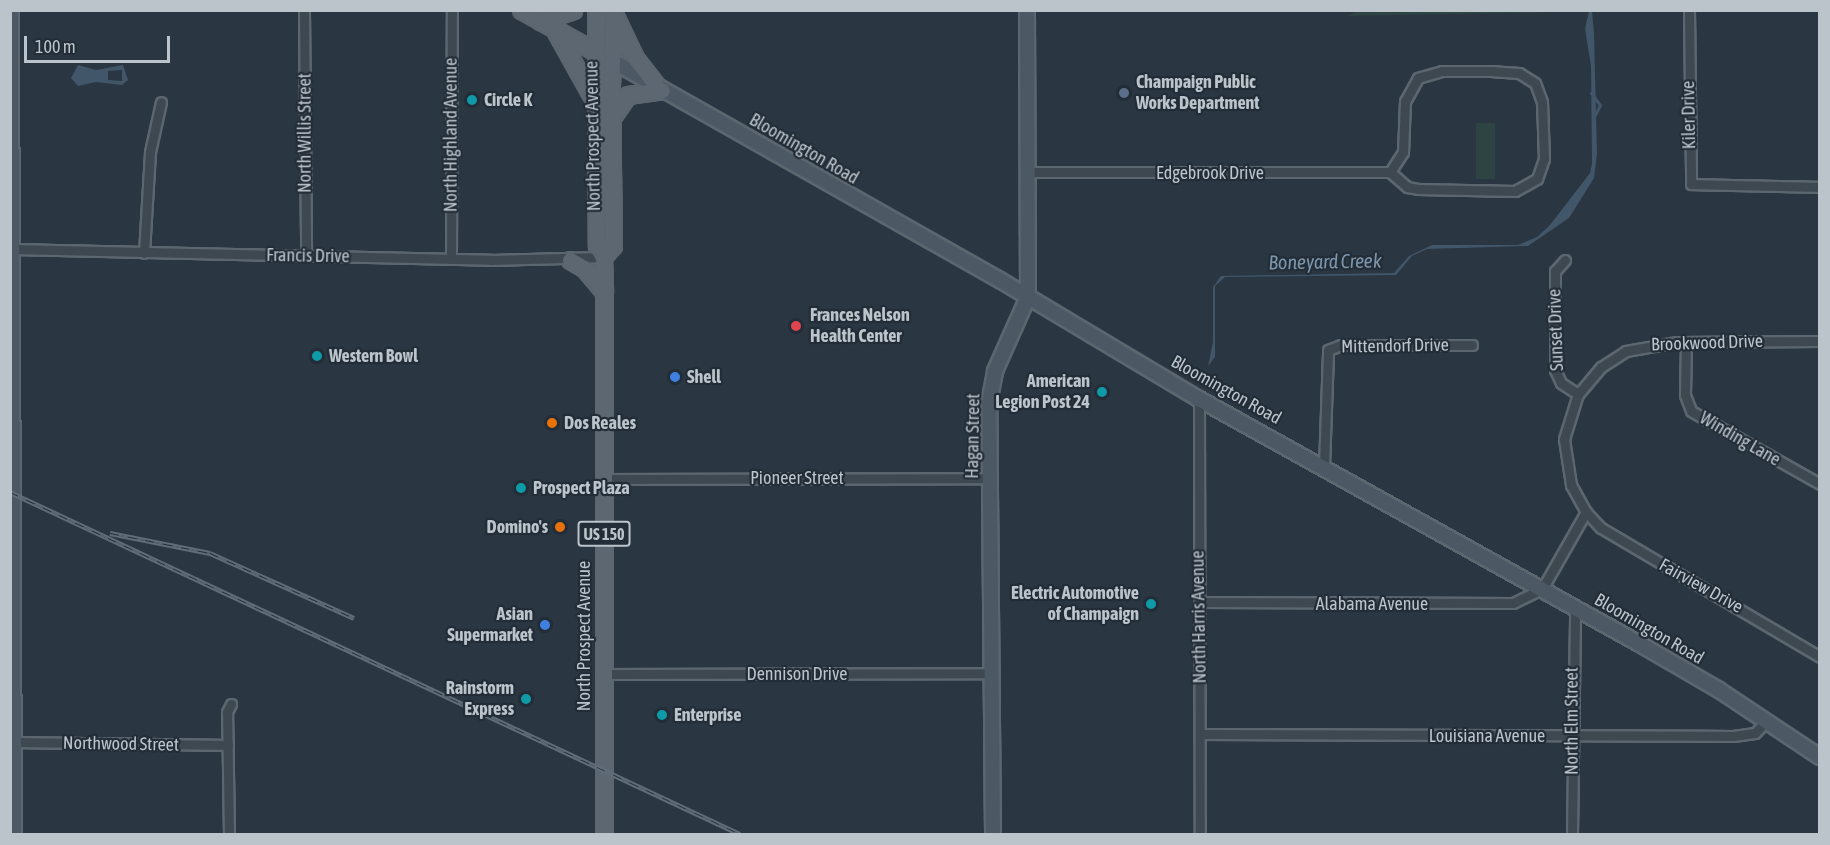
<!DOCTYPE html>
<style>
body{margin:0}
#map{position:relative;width:1830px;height:845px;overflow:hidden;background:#2a3641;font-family:"Asap Condensed",sans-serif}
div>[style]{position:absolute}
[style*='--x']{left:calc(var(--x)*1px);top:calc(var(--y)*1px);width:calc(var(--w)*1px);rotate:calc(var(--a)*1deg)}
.green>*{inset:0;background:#2d4443;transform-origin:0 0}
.water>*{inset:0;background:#415669}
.stream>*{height:3px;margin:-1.5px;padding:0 1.5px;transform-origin:1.5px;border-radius:1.5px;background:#415669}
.roads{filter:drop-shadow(2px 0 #5c666f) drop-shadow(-2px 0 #5c666f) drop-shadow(0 2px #5c666f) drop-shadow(0 -2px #5c666f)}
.street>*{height:9px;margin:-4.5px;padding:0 4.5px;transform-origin:4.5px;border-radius:4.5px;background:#3e4851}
.secondary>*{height:14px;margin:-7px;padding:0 7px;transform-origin:7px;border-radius:7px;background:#4c5864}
.primary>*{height:15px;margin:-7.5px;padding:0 7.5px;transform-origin:7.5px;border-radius:7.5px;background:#5c6771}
.rail>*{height:5px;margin-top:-2.5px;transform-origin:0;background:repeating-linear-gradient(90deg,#222d37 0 9px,#606d78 0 18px);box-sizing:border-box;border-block:2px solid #606d78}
.dots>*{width:16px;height:16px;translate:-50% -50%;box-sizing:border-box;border:3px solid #222d37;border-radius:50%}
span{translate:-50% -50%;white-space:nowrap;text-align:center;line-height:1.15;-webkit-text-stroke:4.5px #222d37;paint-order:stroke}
.shield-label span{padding:2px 4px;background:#222d37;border:2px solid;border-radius:4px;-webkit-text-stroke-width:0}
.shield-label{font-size:16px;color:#bbc3cb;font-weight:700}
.poi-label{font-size:18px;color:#bbc3cb;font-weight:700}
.left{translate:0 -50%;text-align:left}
.right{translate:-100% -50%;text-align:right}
.street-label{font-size:18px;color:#bbc3cb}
.water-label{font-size:20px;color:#7e96ab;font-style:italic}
.frame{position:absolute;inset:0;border:12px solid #bbc3cb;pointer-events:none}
.scale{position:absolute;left:24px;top:36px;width:146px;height:27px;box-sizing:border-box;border:3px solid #bbc3cb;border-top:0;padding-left:8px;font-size:18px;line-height:21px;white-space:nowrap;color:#bbc3cb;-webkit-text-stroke:4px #222d37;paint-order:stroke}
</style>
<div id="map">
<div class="green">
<div style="clip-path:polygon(1360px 10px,1611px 11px,1347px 16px)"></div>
<div style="left:1476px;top:123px;width:19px;height:56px"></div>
</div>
<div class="water">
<div style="clip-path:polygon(1589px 11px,1592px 11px,1594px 33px,1597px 154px,1594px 178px,1569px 218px,1528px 246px,1427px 249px,1412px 256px,1396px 275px,1225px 277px,1215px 286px,1215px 357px,1208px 366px,1213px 342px,1213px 287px,1221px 276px,1394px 273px,1409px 256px,1432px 245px,1518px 245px,1537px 237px,1550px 225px,1590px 173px,1592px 163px,1591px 66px,1585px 29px)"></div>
<div style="clip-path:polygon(evenodd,78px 65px,96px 70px,123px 65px,128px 80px,122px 85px,96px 82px,78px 86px,71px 78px,78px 65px,122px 70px,122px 81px,108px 80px,108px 71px,122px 70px)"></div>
</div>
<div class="stream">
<div style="--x:1591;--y:93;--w:15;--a:53"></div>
<div style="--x:1600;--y:105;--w:16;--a:117"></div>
</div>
<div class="roads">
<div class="street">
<div style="--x:304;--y:10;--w:245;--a:89.5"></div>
<div style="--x:1689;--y:10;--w:174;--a:89.3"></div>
<div style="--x:1691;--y:184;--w:129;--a:1.3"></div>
<div style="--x:1029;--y:172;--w:361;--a:0"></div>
<div style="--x:1390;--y:172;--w:23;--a:41"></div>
<div style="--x:1407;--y:187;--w:11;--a:10"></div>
<div style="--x:1418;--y:189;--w:97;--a:1.2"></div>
<div style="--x:1515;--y:191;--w:25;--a:-29"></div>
<div style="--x:1537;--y:179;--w:21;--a:-71"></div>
<div style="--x:1544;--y:159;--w:57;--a:-92"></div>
<div style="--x:1542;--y:102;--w:20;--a:-110"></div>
<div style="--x:1535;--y:83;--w:19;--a:-148"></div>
<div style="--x:1519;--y:73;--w:26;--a:-176"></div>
<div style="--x:1493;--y:71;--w:51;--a:180"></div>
<div style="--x:1442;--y:71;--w:25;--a:164"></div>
<div style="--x:1418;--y:78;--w:26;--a:119"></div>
<div style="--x:1405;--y:101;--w:51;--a:92.2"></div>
<div style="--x:1403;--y:152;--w:24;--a:123"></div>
<div style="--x:12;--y:249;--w:479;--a:1.3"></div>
<div style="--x:491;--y:260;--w:112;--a:-1.5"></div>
<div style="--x:144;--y:253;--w:101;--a:-86.6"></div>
<div style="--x:150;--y:152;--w:51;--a:-77.6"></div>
<div style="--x:451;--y:259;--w:249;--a:-89.8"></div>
<div style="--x:1565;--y:260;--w:15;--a:132"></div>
<div style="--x:1555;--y:271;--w:99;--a:90"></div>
<div style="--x:1555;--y:370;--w:14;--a:65"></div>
<div style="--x:1561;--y:383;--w:20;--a:33"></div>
<div style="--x:1820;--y:341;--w:143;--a:179.6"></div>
<div style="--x:1677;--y:342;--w:52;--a:170"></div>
<div style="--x:1626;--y:351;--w:30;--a:147"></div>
<div style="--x:1601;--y:367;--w:35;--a:130"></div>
<div style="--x:1578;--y:394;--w:47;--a:107.3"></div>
<div style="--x:1564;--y:439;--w:47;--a:81.3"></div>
<div style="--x:1571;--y:485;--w:31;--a:61"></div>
<div style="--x:1586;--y:512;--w:22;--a:47"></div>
<div style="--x:1601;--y:528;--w:254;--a:30.5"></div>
<div style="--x:1686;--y:342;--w:53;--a:91.1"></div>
<div style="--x:1685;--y:395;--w:17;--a:69"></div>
<div style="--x:1691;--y:411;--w:148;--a:29.5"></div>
<div style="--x:1199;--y:399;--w:435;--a:89.9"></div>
<div style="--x:1324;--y:467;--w:117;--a:-88"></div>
<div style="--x:1328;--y:350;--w:14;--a:-21"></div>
<div style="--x:1341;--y:345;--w:131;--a:0"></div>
<div style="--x:604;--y:479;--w:386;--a:-0.1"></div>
<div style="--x:1199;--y:602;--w:314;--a:0.2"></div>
<div style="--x:1513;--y:603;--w:32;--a:-26"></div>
<div style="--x:1542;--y:589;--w:89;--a:-60.3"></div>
<div style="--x:604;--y:674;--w:387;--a:-0.1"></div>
<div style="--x:1200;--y:734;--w:533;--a:0.21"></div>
<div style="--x:1733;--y:736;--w:22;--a:-8"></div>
<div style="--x:1755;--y:733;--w:18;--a:-47"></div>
<div style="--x:15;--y:742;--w:213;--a:0.8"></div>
<div style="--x:229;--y:834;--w:122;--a:-90.9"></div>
<div style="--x:227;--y:712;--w:9;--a:-63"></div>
<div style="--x:1572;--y:834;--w:226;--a:-89.2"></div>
</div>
<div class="secondary">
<div style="--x:11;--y:10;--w:824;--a:89.79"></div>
<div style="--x:611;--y:60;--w:447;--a:29.5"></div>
<div style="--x:1000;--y:280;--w:232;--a:30.9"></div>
<div style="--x:1199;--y:399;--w:502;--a:29.07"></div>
<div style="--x:1638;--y:643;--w:94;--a:30.1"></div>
<div style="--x:1719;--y:690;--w:121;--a:33.6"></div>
<div style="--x:993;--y:834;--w:431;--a:-90.5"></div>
<div style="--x:989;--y:403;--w:33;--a:-79"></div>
<div style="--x:995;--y:371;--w:81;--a:-66"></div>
<div style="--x:1028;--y:297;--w:287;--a:-90.2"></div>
</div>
<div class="primary">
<div style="--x:521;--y:10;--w:94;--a:29.3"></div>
<div style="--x:596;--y:10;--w:237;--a:89.8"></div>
<div style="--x:597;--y:247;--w:12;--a:59"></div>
<div style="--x:603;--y:257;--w:35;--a:88"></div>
<div style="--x:604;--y:292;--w:542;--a:90"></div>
<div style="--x:615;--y:16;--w:47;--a:64.5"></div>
<div style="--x:635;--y:58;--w:34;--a:52"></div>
<div style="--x:540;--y:21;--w:35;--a:-18"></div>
<div style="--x:556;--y:32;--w:72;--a:60.9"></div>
<div style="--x:611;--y:119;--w:29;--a:-55"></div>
<div style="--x:628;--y:95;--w:34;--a:-8"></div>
<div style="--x:603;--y:257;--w:15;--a:-48"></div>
<div style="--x:613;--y:246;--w:159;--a:-90.7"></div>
<div style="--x:611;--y:87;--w:77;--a:-87.8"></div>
<div style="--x:570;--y:260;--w:16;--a:30"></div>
<div style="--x:584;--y:268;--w:31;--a:50"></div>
</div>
</div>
<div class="rail">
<div style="--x:10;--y:492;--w:806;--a:25.1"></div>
<div style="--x:110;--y:533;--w:102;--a:11.3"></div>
<div style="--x:210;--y:553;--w:158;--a:24.3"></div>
</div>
<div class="dots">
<div style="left:1124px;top:93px;background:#5c6f8a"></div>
<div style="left:472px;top:100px;background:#0f9aa8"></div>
<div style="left:796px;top:326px;background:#e0444e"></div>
<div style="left:317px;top:356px;background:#0f9aa8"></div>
<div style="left:675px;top:377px;background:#3f7fe0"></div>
<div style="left:1102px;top:392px;background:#0f9aa8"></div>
<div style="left:552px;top:423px;background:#e8710a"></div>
<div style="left:521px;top:488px;background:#0f9aa8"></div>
<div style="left:560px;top:527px;background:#e8710a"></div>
<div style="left:1151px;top:604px;background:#0f9aa8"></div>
<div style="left:545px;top:625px;background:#3f7fe0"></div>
<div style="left:526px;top:699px;background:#0f9aa8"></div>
<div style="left:662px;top:715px;background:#0f9aa8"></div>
</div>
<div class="shield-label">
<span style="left:604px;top:534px">US 150</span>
</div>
<div class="poi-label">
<span class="left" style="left:1136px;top:93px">Champaign Public<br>Works Department</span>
<span class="left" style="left:484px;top:100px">Circle K</span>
<span class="left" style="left:810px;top:326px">Frances Nelson<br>Health Center</span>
<span class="left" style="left:329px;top:356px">Western Bowl</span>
<span class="left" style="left:687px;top:377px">Shell</span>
<span class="right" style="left:1090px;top:392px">American<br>Legion Post 24</span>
<span class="left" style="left:564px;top:423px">Dos Reales</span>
<span class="left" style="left:533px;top:488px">Prospect Plaza</span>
<span class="right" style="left:548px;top:527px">Domino's</span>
<span class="right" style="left:1139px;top:604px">Electric Automotive<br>of Champaign</span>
<span class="right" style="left:533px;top:625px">Asian<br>Supermarket</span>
<span class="right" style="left:514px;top:699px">Rainstorm<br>Express</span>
<span class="left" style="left:674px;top:715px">Enterprise</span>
</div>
<div class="street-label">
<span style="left:1689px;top:115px;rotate:-91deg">Kiler Drive</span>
<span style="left:305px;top:133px;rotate:-90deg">North Willis Street</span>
<span style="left:451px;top:135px;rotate:-90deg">North Highland Avenue</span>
<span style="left:593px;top:136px;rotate:-91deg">North Prospect Avenue</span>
<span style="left:804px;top:149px;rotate:30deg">Bloomington Road</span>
<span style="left:1210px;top:173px">Edgebrook Drive</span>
<span style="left:308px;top:256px;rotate:1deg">Francis Drive</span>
<span style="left:1556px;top:330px;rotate:-92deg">Sunset Drive</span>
<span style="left:1707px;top:343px;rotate:-2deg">Brookwood Drive</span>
<span style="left:1395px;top:346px;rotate:-1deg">Mittendorf Drive</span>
<span style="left:1226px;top:390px;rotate:29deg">Bloomington Road</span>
<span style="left:973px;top:436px;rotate:-89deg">Hagan Street</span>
<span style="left:1740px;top:439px;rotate:30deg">Winding Lane</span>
<span style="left:797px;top:478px">Pioneer Street</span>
<span style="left:1701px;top:586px;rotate:29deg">Fairview Drive</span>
<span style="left:1372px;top:604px">Alabama Avenue</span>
<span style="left:1199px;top:617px;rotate:-91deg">North Harris Avenue</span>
<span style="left:1649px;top:629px;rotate:30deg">Bloomington Road</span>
<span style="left:584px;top:636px;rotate:-90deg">North Prospect Avenue</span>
<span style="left:797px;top:674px">Dennison Drive</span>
<span style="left:1572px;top:721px;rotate:-90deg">North Elm Street</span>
<span style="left:1487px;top:736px">Louisiana Avenue</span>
<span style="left:121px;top:744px;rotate:1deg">Northwood Street</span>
</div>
<div class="water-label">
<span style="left:1325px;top:261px;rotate:-1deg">Boneyard Creek</span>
</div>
<div class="frame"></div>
<div class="scale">100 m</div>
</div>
